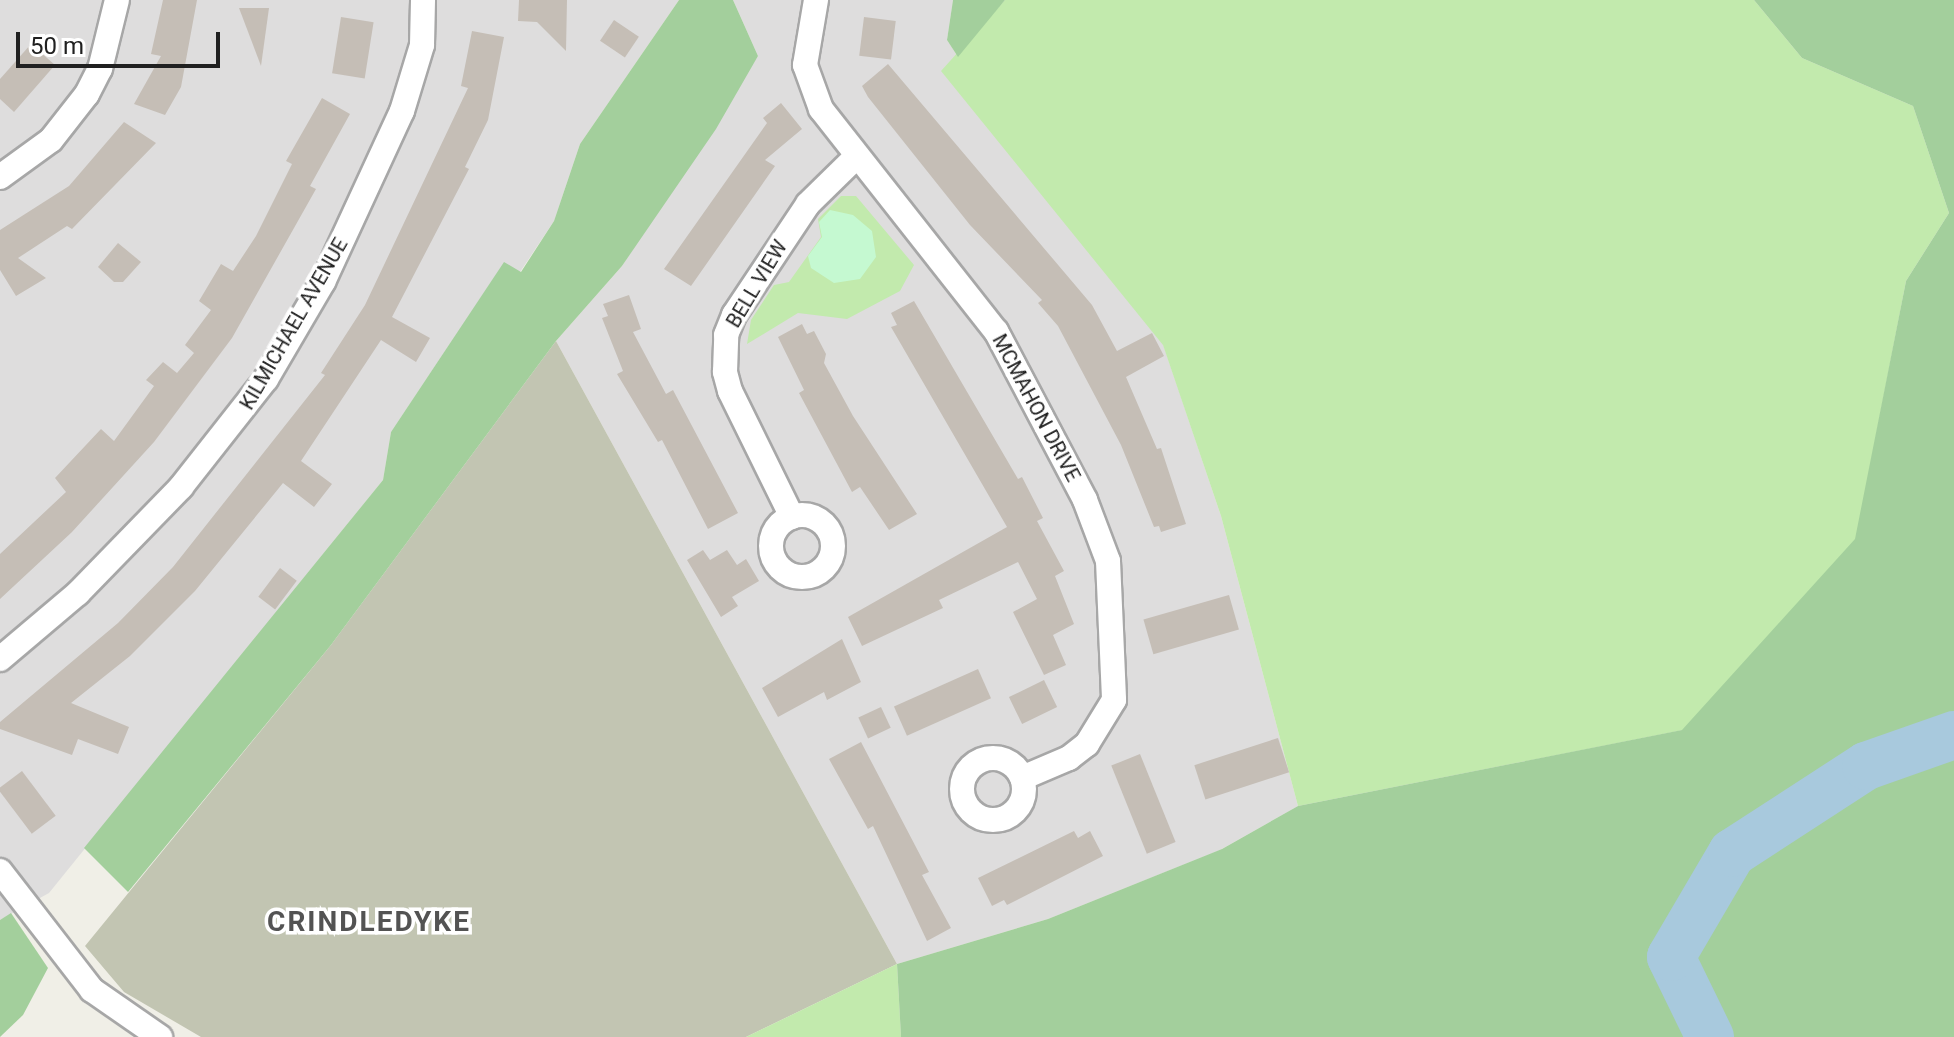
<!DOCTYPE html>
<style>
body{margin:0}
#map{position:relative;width:1954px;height:1037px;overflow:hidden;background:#f0efe7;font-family:Roboto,sans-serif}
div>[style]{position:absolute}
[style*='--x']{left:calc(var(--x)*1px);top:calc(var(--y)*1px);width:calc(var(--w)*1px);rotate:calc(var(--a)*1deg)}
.residential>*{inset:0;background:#dedddd}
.construction>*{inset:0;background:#c2c5b2}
.grass>*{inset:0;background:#c2eaad}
.forest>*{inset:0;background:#a3cf9c}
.park>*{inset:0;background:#c5f9d1}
.river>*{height:48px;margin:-24px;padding:0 24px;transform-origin:24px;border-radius:24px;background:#a8c9dd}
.building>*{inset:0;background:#c5beb6;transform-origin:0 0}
.roads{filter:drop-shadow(2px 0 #a7a7a7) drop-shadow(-2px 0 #a7a7a7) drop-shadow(0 2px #a7a7a7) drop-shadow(0 -2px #a7a7a7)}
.minor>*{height:24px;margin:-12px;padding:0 12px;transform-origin:12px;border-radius:12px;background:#fff}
.minor>.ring{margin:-12px;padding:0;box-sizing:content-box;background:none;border:24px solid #fff;border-radius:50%}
span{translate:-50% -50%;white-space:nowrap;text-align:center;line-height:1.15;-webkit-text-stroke:7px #fff;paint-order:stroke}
.street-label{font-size:20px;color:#202020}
.district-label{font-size:28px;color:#535353;font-weight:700;letter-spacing:2px}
.scale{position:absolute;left:16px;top:32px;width:204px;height:36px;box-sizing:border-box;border:4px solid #202020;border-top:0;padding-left:10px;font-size:24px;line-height:28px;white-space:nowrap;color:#202020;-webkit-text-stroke:6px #fff;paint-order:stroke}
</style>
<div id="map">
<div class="residential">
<div style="clip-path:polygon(0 0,679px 0,580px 144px,554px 221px,520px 272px,504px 263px,391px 432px,383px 480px,49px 893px,0 920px)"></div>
<div style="clip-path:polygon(733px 0,953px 0,947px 40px,958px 57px,942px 71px,1163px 344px,1221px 516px,1298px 806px,1220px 850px,1048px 919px,897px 964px,556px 341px,622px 266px,758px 56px)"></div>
</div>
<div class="construction">
<div style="clip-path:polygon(556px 341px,897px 964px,746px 1037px,201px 1037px,124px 992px,85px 946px,331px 645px)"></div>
</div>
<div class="grass">
<div style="clip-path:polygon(1005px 0,1754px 0,1802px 58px,1913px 106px,1949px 213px,1906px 281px,1856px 539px,1683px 730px,1298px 806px,1221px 516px,1163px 345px,941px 71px)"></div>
<div style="clip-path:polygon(841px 196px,856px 196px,914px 265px,900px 291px,847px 319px,798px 313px,747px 344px,751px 320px,774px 285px,789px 282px,821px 237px,818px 219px)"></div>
<div style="clip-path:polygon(897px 964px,901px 1037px,746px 1037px)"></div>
</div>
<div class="forest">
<div style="clip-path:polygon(679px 0,733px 0,758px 56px,716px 129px,622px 266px,556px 341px,331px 645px,128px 892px,84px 848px,383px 480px,391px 432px,504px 262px,521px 272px,554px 221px,580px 144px)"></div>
<div style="clip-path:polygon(953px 0,1005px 0,958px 57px,947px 40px)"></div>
<div style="clip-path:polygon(1754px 0,1954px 0,1954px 1037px,901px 1037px,897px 964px,1048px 919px,1222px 849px,1298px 806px,1682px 730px,1855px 539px,1906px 281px,1949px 213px,1913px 106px,1802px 58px)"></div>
<div style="clip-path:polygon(11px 913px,48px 968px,23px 1015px,0 1037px,0 920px)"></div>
</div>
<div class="park">
<div style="clip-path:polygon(830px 210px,853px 215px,872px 231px,876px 257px,860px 279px,834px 283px,811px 268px,808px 256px,822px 237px,819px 222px)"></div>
</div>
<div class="river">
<div style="--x:1710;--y:1037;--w:89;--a:-116"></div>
<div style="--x:1671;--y:957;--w:121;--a:-59.6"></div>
<div style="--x:1732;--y:853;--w:160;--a:-33"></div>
<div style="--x:1866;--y:766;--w:93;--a:-19.4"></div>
</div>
<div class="building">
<div style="clip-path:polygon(163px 0,197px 0,181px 87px,165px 115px,134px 104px,161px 56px,151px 54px)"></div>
<div style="clip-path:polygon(519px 0,567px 0,566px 51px,537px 22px,518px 21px)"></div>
<div style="clip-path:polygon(239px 8px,269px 8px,261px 66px)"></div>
<div style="left:341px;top:17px;width:33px;height:57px;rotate:9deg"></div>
<div style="left:864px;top:17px;width:32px;height:39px;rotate:7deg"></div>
<div style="left:614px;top:20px;width:30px;height:25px;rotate:34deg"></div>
<div style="clip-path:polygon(472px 31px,504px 37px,488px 120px,465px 167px,469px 169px,392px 317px,430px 338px,416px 362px,381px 340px,301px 461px,332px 484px,314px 507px,283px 483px,195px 591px,130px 656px,71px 703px,129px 727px,118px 754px,78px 739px,72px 755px,0 729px,0 722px,118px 623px,173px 567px,325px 375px,321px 373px,365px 305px,468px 88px,461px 86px)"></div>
<div style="clip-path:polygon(31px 44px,55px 65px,14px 112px,0 99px,0 79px)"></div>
<div style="clip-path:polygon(888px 64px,1092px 305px,1117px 351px,1152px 333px,1164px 356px,1126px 377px,1157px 449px,1161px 448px,1186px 524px,1161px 532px,1159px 526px,1154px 527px,1121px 445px,1058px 326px,1038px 303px,1042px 300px,970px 225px,868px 97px,862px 86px)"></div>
<div style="clip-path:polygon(322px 98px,350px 114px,310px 186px,316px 189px,232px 338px,154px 442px,72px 532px,0 599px,0 554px,66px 492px,55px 478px,101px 429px,114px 441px,154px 386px,146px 380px,163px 362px,177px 373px,194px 353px,185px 345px,211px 310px,199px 301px,221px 264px,233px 271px,256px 236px,292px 164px,286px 161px)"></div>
<div style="clip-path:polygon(781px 103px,802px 129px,765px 160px,775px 166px,691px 286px,664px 269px,767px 123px,763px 118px)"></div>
<div style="clip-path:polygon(124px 122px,156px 143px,72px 229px,67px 226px,18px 258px,46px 278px,16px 296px,0 270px,0 230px,69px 186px)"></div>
<div style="clip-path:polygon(118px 243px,141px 262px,123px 282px,114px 282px,98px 267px)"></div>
<div style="clip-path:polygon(629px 295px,641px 329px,633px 332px,666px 394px,673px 390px,738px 513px,708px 529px,662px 440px,658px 442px,617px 374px,623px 371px,602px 318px,608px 316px,603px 304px)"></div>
<div style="clip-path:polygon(914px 301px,1018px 479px,1022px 477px,1043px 518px,1037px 521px,1064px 571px,1055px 576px,1074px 624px,1053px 635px,1066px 665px,1044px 675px,1013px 612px,1037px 599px,1018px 562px,939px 600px,943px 608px,862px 646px,848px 617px,1007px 527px,891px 327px,897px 325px,891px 313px)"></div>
<div style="clip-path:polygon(802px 324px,807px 334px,814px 331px,826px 354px,824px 363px,853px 416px,917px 514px,889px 530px,860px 487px,852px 492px,799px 393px,804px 390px,778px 337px)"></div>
<div style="clip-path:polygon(703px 550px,710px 560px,727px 550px,737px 565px,746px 559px,759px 581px,732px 597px,738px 606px,721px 617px,687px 560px)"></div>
<div style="left:280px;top:568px;width:21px;height:36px;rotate:37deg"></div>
<div style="left:1229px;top:595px;width:36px;height:89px;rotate:74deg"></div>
<div style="clip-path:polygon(842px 639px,861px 682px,827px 700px,824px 692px,778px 717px,762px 688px)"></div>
<div style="left:978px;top:669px;width:32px;height:92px;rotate:66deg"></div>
<div style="left:1044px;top:680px;width:30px;height:39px;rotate:64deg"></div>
<div style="left:881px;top:707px;width:23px;height:25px;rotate:65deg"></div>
<div style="left:1278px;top:738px;width:36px;height:88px;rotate:72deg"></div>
<div style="clip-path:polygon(861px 742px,929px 872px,922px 875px,951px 928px,927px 941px,873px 826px,868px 829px,829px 759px)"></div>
<div style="left:1140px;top:754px;width:95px;height:31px;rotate:68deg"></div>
<div style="left:22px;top:771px;width:56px;height:30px;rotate:53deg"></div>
<div style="clip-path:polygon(1074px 831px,1078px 838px,1090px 831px,1103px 856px,1007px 905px,1004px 900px,992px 906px,978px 878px)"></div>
</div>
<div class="roads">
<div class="minor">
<div style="--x:816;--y:0;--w:66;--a:99.6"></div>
<div style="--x:805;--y:65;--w:47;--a:70"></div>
<div style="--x:821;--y:109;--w:283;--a:51.8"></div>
<div style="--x:996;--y:331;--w:191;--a:62.2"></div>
<div style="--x:1085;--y:500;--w:65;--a:69.3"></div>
<div style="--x:1108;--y:561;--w:139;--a:87.5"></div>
<div style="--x:1114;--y:700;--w:52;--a:121.5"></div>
<div style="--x:1087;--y:744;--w:23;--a:142"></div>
<div style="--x:1069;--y:758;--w:51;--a:156.9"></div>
<div style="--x:0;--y:177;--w:63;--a:-36"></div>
<div style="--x:51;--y:140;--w:58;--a:-52"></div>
<div style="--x:87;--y:94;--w:28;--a:-63"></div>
<div style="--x:100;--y:69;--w:71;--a:-76.2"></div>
<div class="ring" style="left:771px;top:515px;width:38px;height:38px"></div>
<div style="--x:792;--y:517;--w:140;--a:-116.2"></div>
<div style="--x:730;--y:391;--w:20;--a:-105"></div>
<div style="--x:725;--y:372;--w:37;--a:-88"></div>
<div style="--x:726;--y:335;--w:22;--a:-68"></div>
<div style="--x:734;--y:315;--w:133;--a:-56.3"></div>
<div style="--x:808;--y:204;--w:66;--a:-44.4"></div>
<div style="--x:0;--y:659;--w:102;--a:-40.2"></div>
<div style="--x:78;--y:593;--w:148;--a:-45.8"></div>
<div style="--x:181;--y:487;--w:137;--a:-51.8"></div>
<div style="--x:266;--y:379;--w:113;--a:-59.6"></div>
<div style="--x:323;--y:282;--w:188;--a:-65.2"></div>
<div style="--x:402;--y:111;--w:69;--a:-73.1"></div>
<div style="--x:422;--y:45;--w:45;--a:-88.7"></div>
<div class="ring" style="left:962px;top:758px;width:38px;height:38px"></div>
<div style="--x:0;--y:871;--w:150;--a:52.3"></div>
<div style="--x:92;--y:990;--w:83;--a:34.7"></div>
</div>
</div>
<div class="street-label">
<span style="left:757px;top:284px;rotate:-59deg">BELL VIEW</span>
<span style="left:294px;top:324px;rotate:-60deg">KILMICHAEL AVENUE</span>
<span style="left:1036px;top:408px;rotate:62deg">MCMAHON DRIVE</span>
</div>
<div class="district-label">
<span style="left:369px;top:922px">CRINDLEDYKE</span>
</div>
<div class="scale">50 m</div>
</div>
